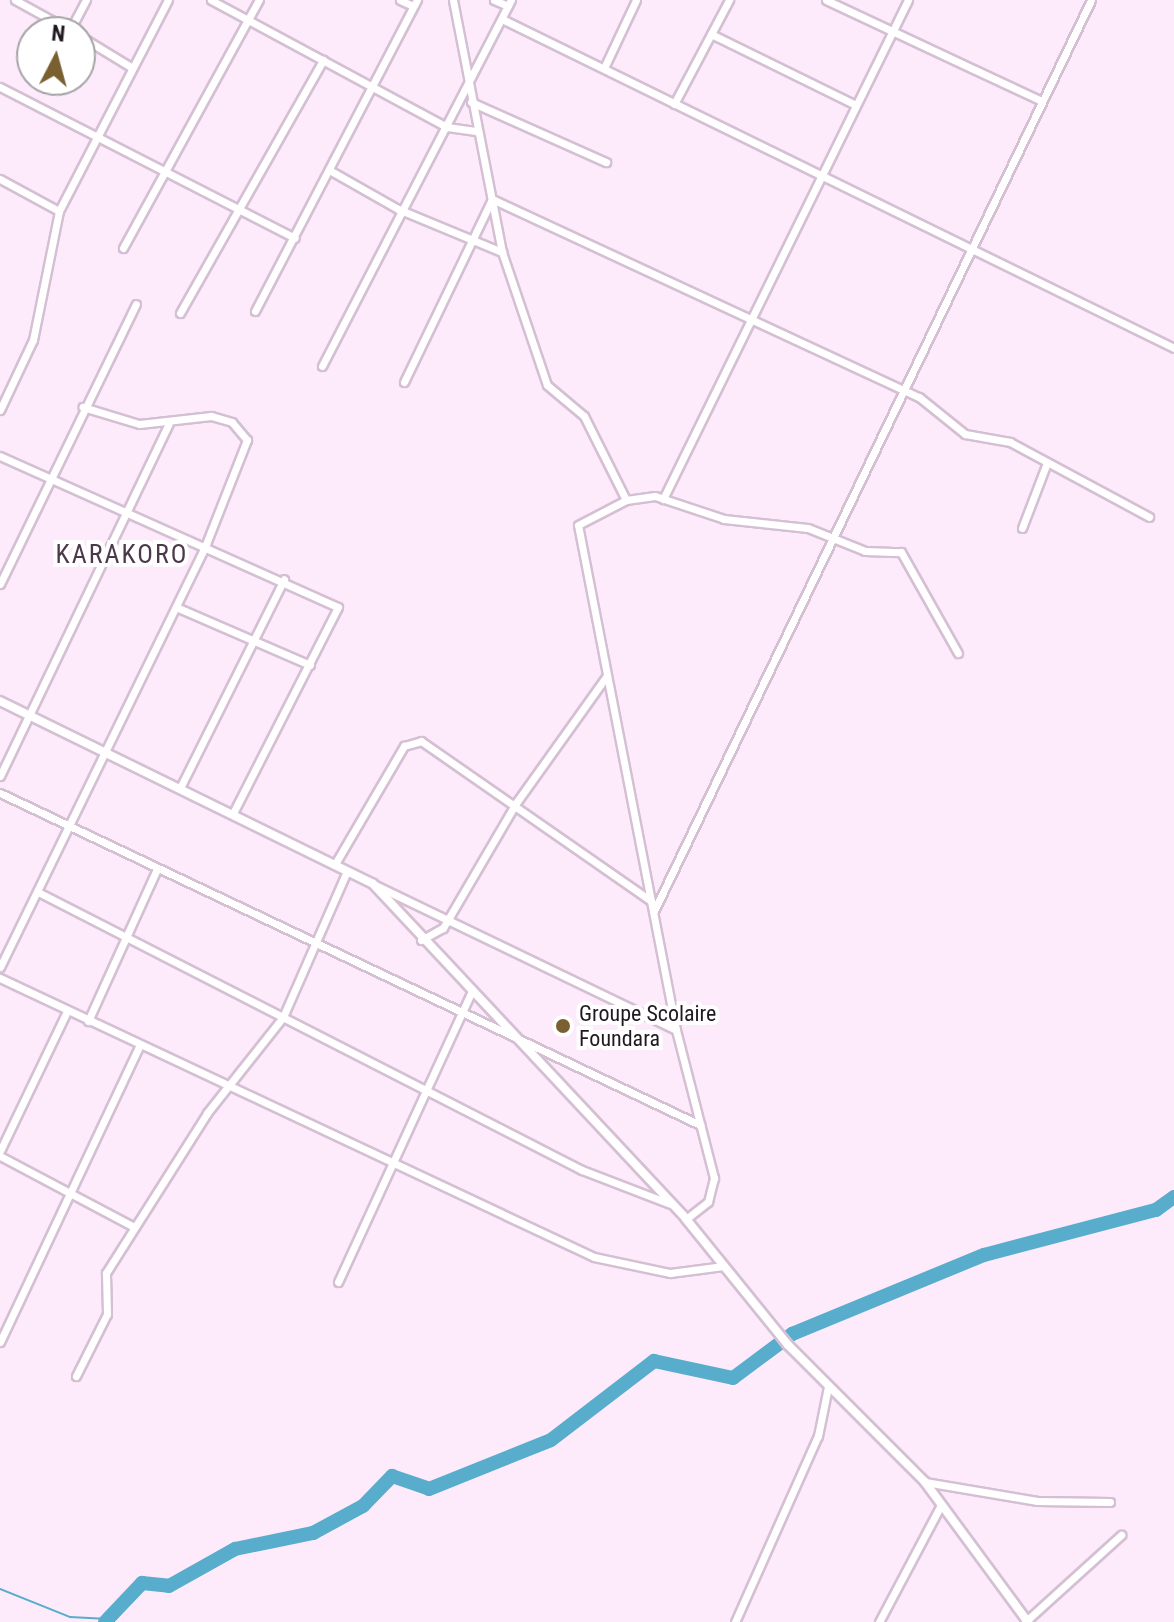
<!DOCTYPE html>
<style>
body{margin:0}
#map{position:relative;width:1174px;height:1622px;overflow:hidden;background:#fdebfc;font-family:"Roboto Condensed",sans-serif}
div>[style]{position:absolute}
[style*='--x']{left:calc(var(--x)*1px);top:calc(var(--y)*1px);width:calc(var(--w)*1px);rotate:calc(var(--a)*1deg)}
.stream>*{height:2px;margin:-1px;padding:0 1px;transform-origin:1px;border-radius:1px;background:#57adcb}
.river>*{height:14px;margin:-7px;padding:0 7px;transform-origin:7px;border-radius:7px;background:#57adcb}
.roads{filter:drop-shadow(2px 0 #d4bfd3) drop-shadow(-2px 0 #d4bfd3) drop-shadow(0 2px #d4bfd3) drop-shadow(0 -2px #d4bfd3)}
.minor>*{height:7px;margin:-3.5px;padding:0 3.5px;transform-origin:3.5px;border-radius:3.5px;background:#fff}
.tertiary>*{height:8px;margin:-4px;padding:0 4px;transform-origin:4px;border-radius:4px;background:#fff}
.dots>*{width:22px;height:22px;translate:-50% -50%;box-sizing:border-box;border:4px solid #fff;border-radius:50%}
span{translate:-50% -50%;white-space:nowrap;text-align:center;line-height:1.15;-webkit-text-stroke:8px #fff;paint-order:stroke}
.poi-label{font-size:22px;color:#201920}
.left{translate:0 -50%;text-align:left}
.quarter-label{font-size:26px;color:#4b394a;letter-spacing:2px}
.north{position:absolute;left:16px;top:16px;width:80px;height:80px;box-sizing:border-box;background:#fff;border:2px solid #a6a3a6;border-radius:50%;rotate:6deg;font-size:22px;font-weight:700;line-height:32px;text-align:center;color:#201920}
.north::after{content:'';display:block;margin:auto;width:28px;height:36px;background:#7a5f31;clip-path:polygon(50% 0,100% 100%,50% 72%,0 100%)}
</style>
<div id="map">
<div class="stream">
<div style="--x:0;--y:1589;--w:75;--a:21.8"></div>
<div style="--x:70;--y:1617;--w:38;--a:3"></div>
</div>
<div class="river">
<div style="--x:105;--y:1622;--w:54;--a:-46.5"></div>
<div style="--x:142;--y:1583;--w:27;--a:6"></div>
<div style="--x:169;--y:1586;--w:76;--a:-29.3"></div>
<div style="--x:235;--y:1549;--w:80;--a:-11.6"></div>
<div style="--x:313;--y:1533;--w:57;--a:-28.4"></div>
<div style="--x:363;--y:1506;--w:42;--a:-46"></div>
<div style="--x:392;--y:1476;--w:39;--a:19"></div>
<div style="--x:429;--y:1489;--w:131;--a:-21.9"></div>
<div style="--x:551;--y:1440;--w:130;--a:-37.5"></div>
<div style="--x:654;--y:1361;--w:81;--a:12.1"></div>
<div style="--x:733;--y:1378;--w:74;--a:-36.7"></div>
<div style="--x:792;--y:1334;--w:208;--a:-22.4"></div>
<div style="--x:984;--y:1255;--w:178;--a:-14.7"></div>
<div style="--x:1156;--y:1210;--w:22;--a:-36"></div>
</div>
<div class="roads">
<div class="minor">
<div style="--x:15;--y:0;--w:66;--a:28.9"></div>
<div style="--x:211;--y:0;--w:268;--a:28.3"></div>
<div style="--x:447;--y:127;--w:29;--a:8"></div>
<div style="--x:400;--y:0;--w:14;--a:25"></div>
<div style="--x:453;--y:0;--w:257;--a:79"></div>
<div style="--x:502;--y:252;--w:140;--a:71.3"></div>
<div style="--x:547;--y:385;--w:48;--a:40"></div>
<div style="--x:584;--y:416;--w:94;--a:63.4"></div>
<div style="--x:494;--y:0;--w:15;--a:23"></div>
<div style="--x:826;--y:0;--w:235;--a:25.1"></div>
<div style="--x:502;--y:19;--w:748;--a:26.09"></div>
<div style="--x:70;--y:30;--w:34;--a:-62"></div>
<div style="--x:711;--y:34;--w:161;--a:26.1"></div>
<div style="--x:80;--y:36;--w:60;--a:31.3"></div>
<div style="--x:604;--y:68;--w:75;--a:-64.8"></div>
<div style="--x:0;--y:87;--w:331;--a:27.1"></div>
<div style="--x:471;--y:102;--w:148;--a:24"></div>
<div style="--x:674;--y:104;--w:118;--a:-62.1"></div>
<div style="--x:331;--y:171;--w:77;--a:29.6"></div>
<div style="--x:398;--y:209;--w:113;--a:22.5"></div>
<div style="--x:0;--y:179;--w:67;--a:28.5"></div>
<div style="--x:123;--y:248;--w:283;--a:-61.3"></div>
<div style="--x:255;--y:311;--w:351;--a:-62.5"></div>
<div style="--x:180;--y:313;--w:291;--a:-60.5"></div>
<div style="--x:322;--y:366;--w:412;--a:-62.7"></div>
<div style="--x:404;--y:382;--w:203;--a:-64.3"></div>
<div style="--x:492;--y:199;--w:471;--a:24.9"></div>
<div style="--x:919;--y:397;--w:59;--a:38.8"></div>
<div style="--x:965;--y:434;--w:46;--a:10.1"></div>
<div style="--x:1010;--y:442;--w:158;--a:28.3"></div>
<div style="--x:0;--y:410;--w:77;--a:-64.8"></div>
<div style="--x:33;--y:340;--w:132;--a:-78.6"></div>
<div style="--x:59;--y:211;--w:237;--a:-62.7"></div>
<div style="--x:0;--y:456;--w:370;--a:24.1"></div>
<div style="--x:338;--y:607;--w:231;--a:117"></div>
<div style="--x:663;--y:499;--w:556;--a:-63.85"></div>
<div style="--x:1022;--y:528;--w:67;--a:-69.1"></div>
<div style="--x:0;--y:584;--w:311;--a:-64.1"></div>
<div style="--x:176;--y:607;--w:146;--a:23.4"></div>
<div style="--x:0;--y:776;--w:390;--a:-64.4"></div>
<div style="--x:181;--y:786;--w:231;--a:-63.5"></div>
<div style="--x:0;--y:793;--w:775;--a:25.37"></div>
<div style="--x:335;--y:864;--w:137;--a:-59.7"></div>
<div style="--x:404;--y:746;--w:18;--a:-16"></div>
<div style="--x:421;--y:741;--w:280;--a:34.8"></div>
<div style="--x:375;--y:885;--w:334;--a:25.7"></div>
<div style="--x:38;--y:892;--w:611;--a:27.07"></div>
<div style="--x:582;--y:1170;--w:94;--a:21.1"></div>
<div style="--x:654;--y:911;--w:1010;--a:-64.37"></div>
<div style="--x:421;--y:940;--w:25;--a:-29"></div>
<div style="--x:443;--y:928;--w:145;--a:-59.7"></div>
<div style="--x:516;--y:803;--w:155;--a:-54.5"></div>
<div style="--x:0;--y:967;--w:470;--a:-64"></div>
<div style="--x:206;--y:544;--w:112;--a:-68.5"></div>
<div style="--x:247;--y:440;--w:23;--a:-130"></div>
<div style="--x:232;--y:422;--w:22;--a:-164"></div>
<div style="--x:211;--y:416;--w:72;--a:173.7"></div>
<div style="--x:139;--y:424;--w:59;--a:-163.1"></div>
<div style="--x:0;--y:978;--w:656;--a:25.16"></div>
<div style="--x:594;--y:1257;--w:78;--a:11.9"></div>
<div style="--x:670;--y:1273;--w:54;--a:-7.4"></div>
<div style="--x:88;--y:1021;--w:167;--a:-65.6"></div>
<div style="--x:0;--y:1151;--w:155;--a:-64.4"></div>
<div style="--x:0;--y:1156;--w:152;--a:27.9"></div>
<div style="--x:686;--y:1219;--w:28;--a:-38"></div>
<div style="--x:708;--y:1202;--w:25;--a:-76"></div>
<div style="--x:714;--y:1178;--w:153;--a:-104.4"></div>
<div style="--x:676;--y:1030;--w:514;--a:-100.98"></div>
<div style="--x:578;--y:525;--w:54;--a:-27.5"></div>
<div style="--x:626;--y:500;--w:29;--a:-8"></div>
<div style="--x:655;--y:496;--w:73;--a:18.4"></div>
<div style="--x:724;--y:519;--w:84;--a:6.1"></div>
<div style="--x:808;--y:528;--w:61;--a:22"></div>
<div style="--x:865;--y:551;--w:36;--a:2"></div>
<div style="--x:901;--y:552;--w:116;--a:60.6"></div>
<div style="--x:338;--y:1282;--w:321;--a:-65.3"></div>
<div style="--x:0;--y:1342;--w:328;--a:-64.8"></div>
<div style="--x:76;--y:1376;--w:69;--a:-63.4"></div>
<div style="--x:107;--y:1314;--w:41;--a:-91.4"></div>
<div style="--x:106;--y:1273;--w:189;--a:-57.7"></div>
<div style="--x:207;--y:1113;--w:122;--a:-51.6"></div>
<div style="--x:283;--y:1017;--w:159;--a:-66.3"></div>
<div style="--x:925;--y:1482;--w:114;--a:9.6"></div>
<div style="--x:1037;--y:1501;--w:73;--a:0.8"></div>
<div style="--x:735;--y:1622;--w:204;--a:-66"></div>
<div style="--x:818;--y:1436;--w:50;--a:-78.5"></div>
<div style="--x:879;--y:1622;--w:132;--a:-62.1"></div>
<div style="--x:1025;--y:1622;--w:130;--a:-42.2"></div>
</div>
<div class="tertiary">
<div style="--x:0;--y:701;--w:415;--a:26.1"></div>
<div style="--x:373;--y:884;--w:458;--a:46.9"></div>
<div style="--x:686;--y:1219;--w:162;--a:51"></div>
<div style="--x:788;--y:1345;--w:194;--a:45"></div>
<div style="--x:925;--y:1482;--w:174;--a:53.7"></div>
</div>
</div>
<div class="dots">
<div style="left:563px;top:1026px;background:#7a5f31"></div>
</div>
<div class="poi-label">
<span class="left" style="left:579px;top:1026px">Groupe Scolaire<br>Foundara</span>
</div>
<div class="quarter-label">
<span style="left:122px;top:555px">KARAKORO</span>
</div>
<div class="north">N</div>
</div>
